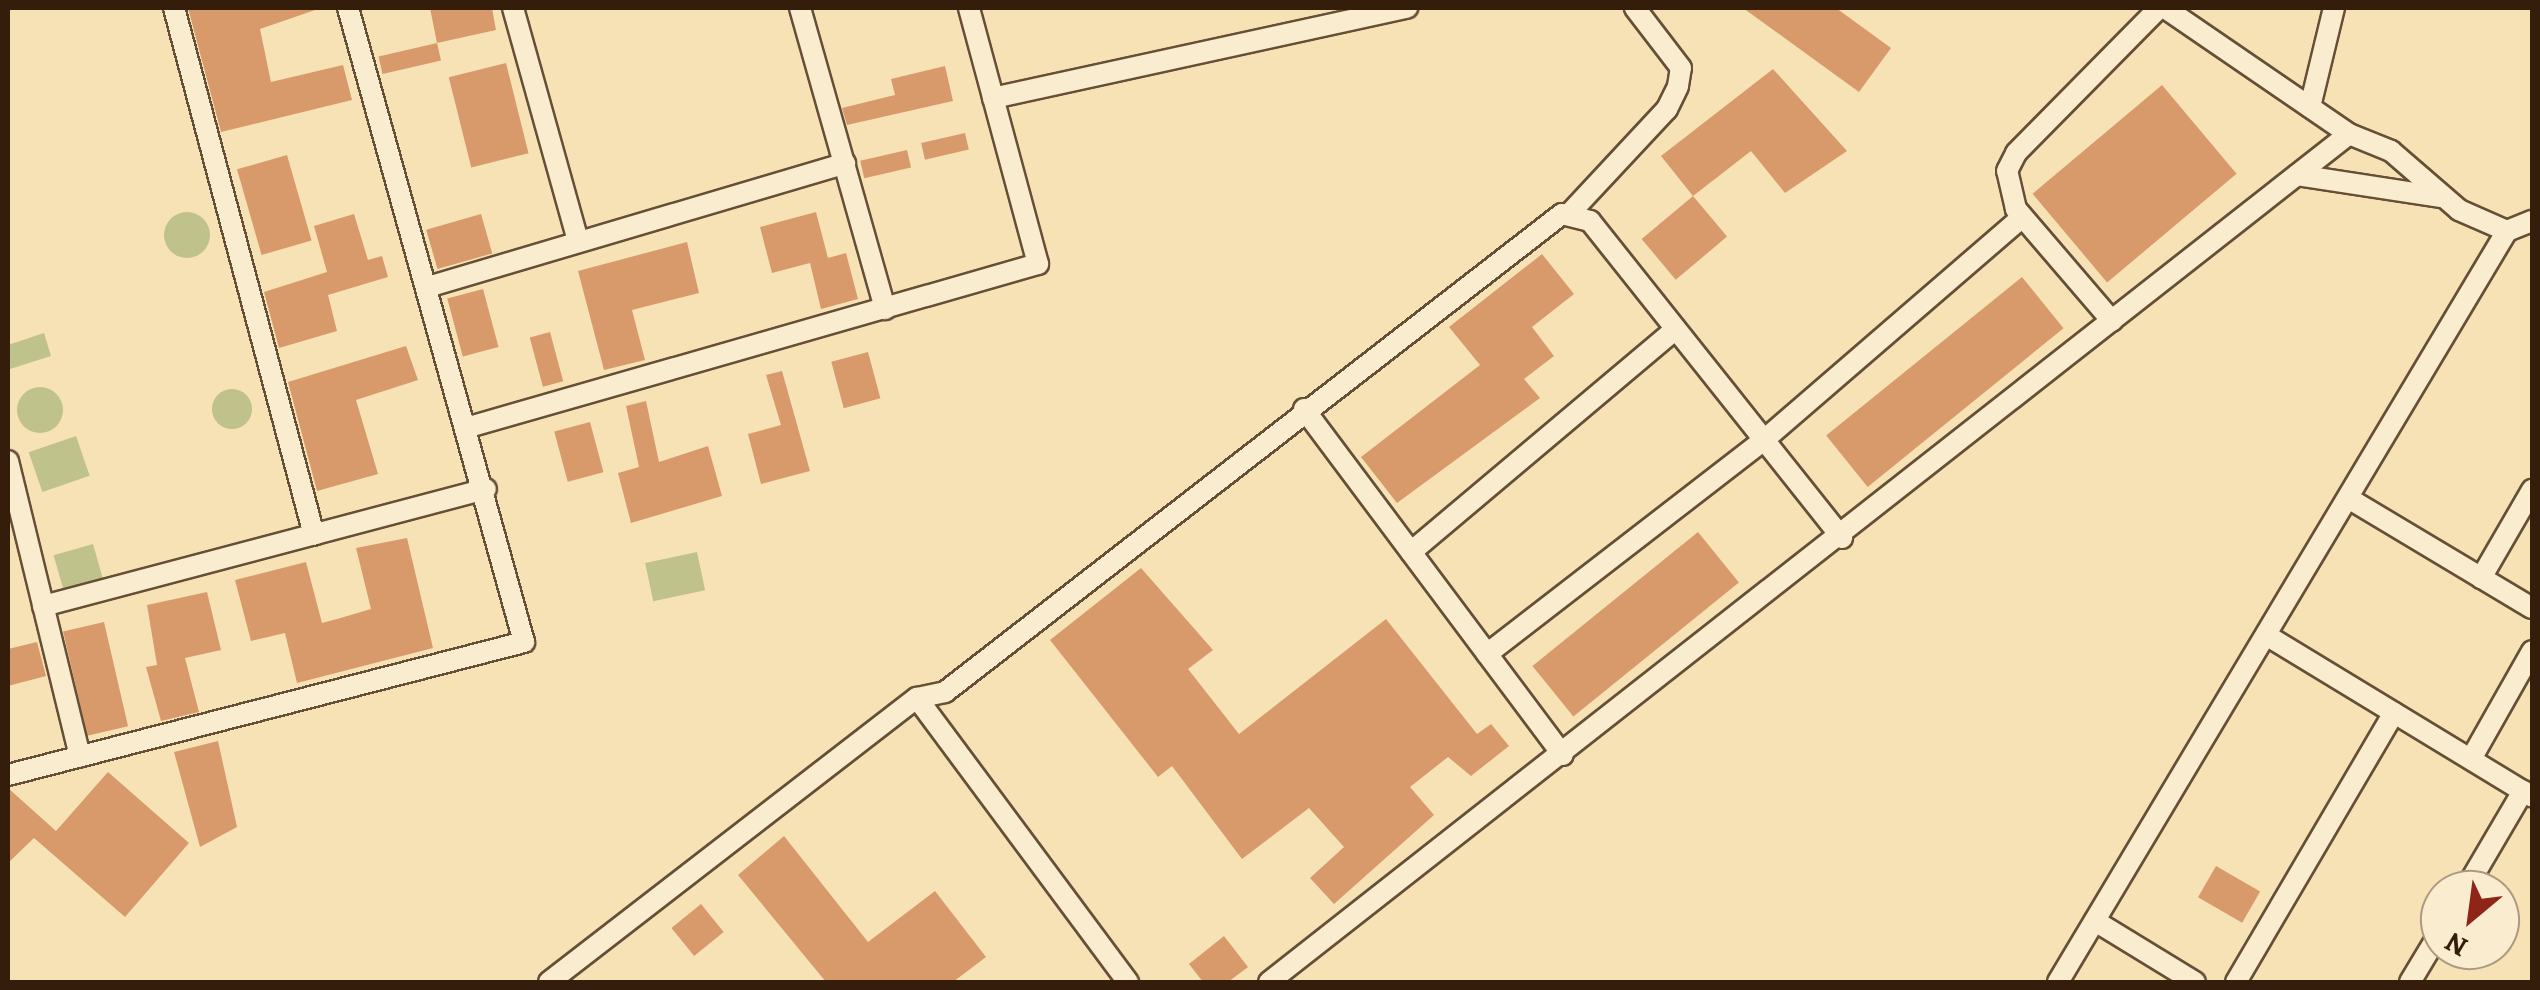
<!DOCTYPE html>
<style>
body{margin:0}
#map{position:relative;width:2540px;height:990px;overflow:hidden;background:#f7e2b5;font-family:Alegreya,serif}
div>[style]{position:absolute}
[style*='--x']{left:calc(var(--x)*1px);top:calc(var(--y)*1px);width:calc(var(--w)*1px);rotate:calc(var(--a)*1deg)}
.green>*{inset:0;background:#c0c28b;transform-origin:0 0}
.round{border-radius:50%}
.building>*{inset:0;background:#d99a6b;transform-origin:0 0}
.roads{filter:drop-shadow(2px 0 #654f36) drop-shadow(-2px 0 #654f36) drop-shadow(0 2px #654f36) drop-shadow(0 -2px #654f36)}
.minor>*{height:20px;margin:-10px;padding:0 10px;transform-origin:10px;border-radius:10px;background:#faeccf}
span{translate:-50% -50%;white-space:nowrap;text-align:center;line-height:1.15;-webkit-text-stroke:9px #faeccf;paint-order:stroke}
.frame{position:absolute;inset:0;border:10px solid #341e0b;pointer-events:none}
.north{position:absolute;left:2420px;top:870px;width:100px;height:100px;box-sizing:border-box;background:#faeccf;border:2px solid #ab9a81;border-radius:50%;rotate:209deg;font-size:28px;font-weight:700;line-height:40px;text-align:center;color:#341e0b}
.north::after{content:'';display:block;margin:auto;width:35px;height:45px;background:#8f2418;clip-path:polygon(50% 0,100% 100%,50% 72%,0 100%)}
</style>
<div id="map">
<div class="green">
<div class="round" style="left:164px;top:212px;width:46px;height:46px"></div>
<div style="clip-path:polygon(44px 333px,51px 356px,10px 369px,8px 345px)"></div>
<div class="round" style="left:17px;top:387px;width:46px;height:46px"></div>
<div class="round" style="left:212px;top:389px;width:40px;height:40px"></div>
<div style="left:76px;top:436px;width:42px;height:50px;rotate:71deg"></div>
<div style="left:93px;top:544px;width:40px;height:41px;rotate:74deg"></div>
<div style="left:697px;top:552px;width:39px;height:53px;rotate:78deg"></div>
</div>
<div class="building">
<div style="clip-path:polygon(188px 8px,321px 8px,260px 29px,271px 82px,343px 65px,352px 100px,221px 132px)"></div>
<div style="clip-path:polygon(430px 8px,492px 8px,496px 30px,437px 43px)"></div>
<div style="clip-path:polygon(1743px 8px,1836px 8px,1891px 48px,1859px 92px)"></div>
<div style="left:437px;top:43px;width:18px;height:60px;rotate:77deg"></div>
<div style="left:506px;top:63px;width:93px;height:59px;rotate:76deg"></div>
<div style="clip-path:polygon(945px 66px,953px 101px,847px 125px,842px 108px,895px 95px,891px 79px)"></div>
<div style="clip-path:polygon(1773px 69px,1847px 151px,1785px 193px,1751px 151px,1693px 196px,1661px 156px)"></div>
<div style="left:2162px;top:85px;width:116px;height:169px;rotate:50deg"></div>
<div style="left:965px;top:133px;width:17px;height:45px;rotate:77deg"></div>
<div style="left:907px;top:150px;width:18px;height:48px;rotate:77deg"></div>
<div style="left:287px;top:155px;width:89px;height:52px;rotate:74deg"></div>
<div style="left:1693px;top:196px;width:53px;height:67px;rotate:50deg"></div>
<div style="clip-path:polygon(816px 212px,828px 258px,846px 253px,858px 299px,821px 309px,810px 263px,772px 273px,760px 227px)"></div>
<div style="clip-path:polygon(354px 214px,368px 260px,382px 256px,388px 277px,328px 295px,337px 331px,279px 348px,264px 292px,327px 272px,314px 226px)"></div>
<div style="left:481px;top:214px;width:41px;height:57px;rotate:74deg"></div>
<div style="clip-path:polygon(687px 242px,699px 293px,632px 310px,645px 360px,604px 370px,578px 271px)"></div>
<div style="clip-path:polygon(1542px 254px,1574px 294px,1532px 327px,1554px 356px,1524px 379px,1540px 398px,1397px 503px,1361px 457px,1480px 365px,1449px 327px)"></div>
<div style="left:2022px;top:277px;width:66px;height:252px;rotate:51deg"></div>
<div style="left:483px;top:289px;width:60px;height:37px;rotate:75deg"></div>
<div style="left:550px;top:332px;width:51px;height:21px;rotate:75deg"></div>
<div style="clip-path:polygon(406px 346px,418px 380px,356px 400px,378px 474px,317px 491px,288px 382px)"></div>
<div style="left:868px;top:352px;width:48px;height:38px;rotate:75deg"></div>
<div style="clip-path:polygon(782px 371px,810px 471px,761px 484px,748px 434px,781px 425px,766px 375px)"></div>
<div style="clip-path:polygon(646px 401px,659px 462px,708px 446px,722px 496px,631px 523px,618px 473px,639px 467px,626px 406px)"></div>
<div style="left:590px;top:422px;width:52px;height:37px;rotate:75deg"></div>
<div style="left:1698px;top:532px;width:65px;height:213px;rotate:51deg"></div>
<div style="clip-path:polygon(407px 538px,433px 648px,297px 683px,285px 633px,251px 641px,235px 580px,306px 562px,322px 623px,337px 619px,371px 609px,356px 548px)"></div>
<div style="clip-path:polygon(1141px 568px,1213px 650px,1188px 669px,1239px 734px,1386px 619px,1477px 734px,1491px 724px,1509px 746px,1471px 776px,1448px 757px,1410px 787px,1434px 815px,1334px 904px,1310px 878px,1344px 847px,1309px 808px,1242px 859px,1172px 766px,1158px 777px,1050px 640px)"></div>
<div style="clip-path:polygon(207px 592px,221px 650px,185px 658px,199px 712px,161px 721px,146px 667px,157px 665px,147px 605px)"></div>
<div style="left:104px;top:622px;width:107px;height:42px;rotate:77deg"></div>
<div style="clip-path:polygon(37px 642px,46px 676px,8px 686px,8px 649px)"></div>
<div style="clip-path:polygon(218px 741px,237px 827px,200px 847px,174px 752px)"></div>
<div style="clip-path:polygon(108px 772px,189px 843px,125px 917px,34px 838px,8px 863px,8px 788px,56px 831px)"></div>
<div style="clip-path:polygon(784px 836px,868px 942px,935px 891px,986px 957px,953px 982px,826px 982px,738px 875px)"></div>
<div style="left:2216px;top:866px;width:51px;height:36px;rotate:30deg"></div>
<div style="left:701px;top:904px;width:36px;height:38px;rotate:51deg"></div>
<div style="clip-path:polygon(1224px 936px,1248px 967px,1228px 982px,1203px 982px,1189px 964px)"></div>
</div>
<div class="roads">
<div class="minor">
<div style="--x:174;--y:8;--w:545;--a:75.12"></div>
<div style="--x:513;--y:8;--w:242;--a:74.4"></div>
<div style="--x:800;--y:8;--w:313;--a:74.2"></div>
<div style="--x:2165;--y:8;--w:223;--a:34.4"></div>
<div style="--x:2349;--y:134;--w:45;--a:22"></div>
<div style="--x:2391;--y:151;--w:90;--a:40.9"></div>
<div style="--x:2459;--y:210;--w:52;--a:23.6"></div>
<div style="--x:993;--y:98;--w:424;--a:-12.3"></div>
<div style="--x:2310;--y:107;--w:102;--a:-76.4"></div>
<div style="--x:2297;--y:175;--w:146;--a:8.7"></div>
<div style="--x:1570;--y:213;--w:142;--a:-47"></div>
<div style="--x:1667;--y:109;--w:25;--a:-64"></div>
<div style="--x:1678;--y:86;--w:18;--a:-81"></div>
<div style="--x:1681;--y:68;--w:76;--a:-127.5"></div>
<div style="--x:431;--y:286;--w:432;--a:-16.5"></div>
<div style="--x:2112;--y:321;--w:148;--a:-130.6"></div>
<div style="--x:2016;--y:209;--w:39;--a:-103"></div>
<div style="--x:2007;--y:171;--w:20;--a:-63"></div>
<div style="--x:2016;--y:153;--w:204;--a:-45.4"></div>
<div style="--x:1304;--y:409;--w:432;--a:53.2"></div>
<div style="--x:469;--y:427;--w:592;--a:-15.99"></div>
<div style="--x:1038;--y:264;--w:265;--a:-105.1"></div>
<div style="--x:8;--y:461;--w:304;--a:76.3"></div>
<div style="--x:2348;--y:498;--w:214;--a:30.9"></div>
<div style="--x:1411;--y:552;--w:346;--a:-40.1"></div>
<div style="--x:2481;--y:578;--w:102;--a:-59.9"></div>
<div style="--x:43;--y:606;--w:458;--a:-14.8"></div>
<div style="--x:2266;--y:635;--w:311;--a:31.3"></div>
<div style="--x:1487;--y:654;--w:350;--a:-37.7"></div>
<div style="--x:1764;--y:440;--w:341;--a:-40.8"></div>
<div style="--x:917;--y:698;--w:354;--a:53.4"></div>
<div style="--x:2471;--y:759;--w:124;--a:-60.5"></div>
<div style="--x:8;--y:775;--w:533;--a:-14.45"></div>
<div style="--x:524;--y:642;--w:658;--a:-105.51"></div>
<div style="--x:2465;--y:890;--w:115;--a:-59.6"></div>
<div style="--x:2095;--y:921;--w:117;--a:31.4"></div>
<div style="--x:549;--y:982;--w:465;--a:-37.7"></div>
<div style="--x:917;--y:698;--w:29;--a:-12"></div>
<div style="--x:945;--y:692;--w:780;--a:-37.77"></div>
<div style="--x:1562;--y:214;--w:29;--a:14"></div>
<div style="--x:1590;--y:221;--w:405;--a:51.5"></div>
<div style="--x:1269;--y:982;--w:1373;--a:-38.14"></div>
<div style="--x:2058;--y:982;--w:875;--a:-59.13"></div>
<div style="--x:2507;--y:231;--w:27;--a:-22"></div>
<div style="--x:2236;--y:982;--w:312;--a:-59.6"></div>
<div style="--x:2410;--y:982;--w:58;--a:-59"></div>
</div>
</div>
<div class="frame"></div>
<div class="north">N</div>
</div>
